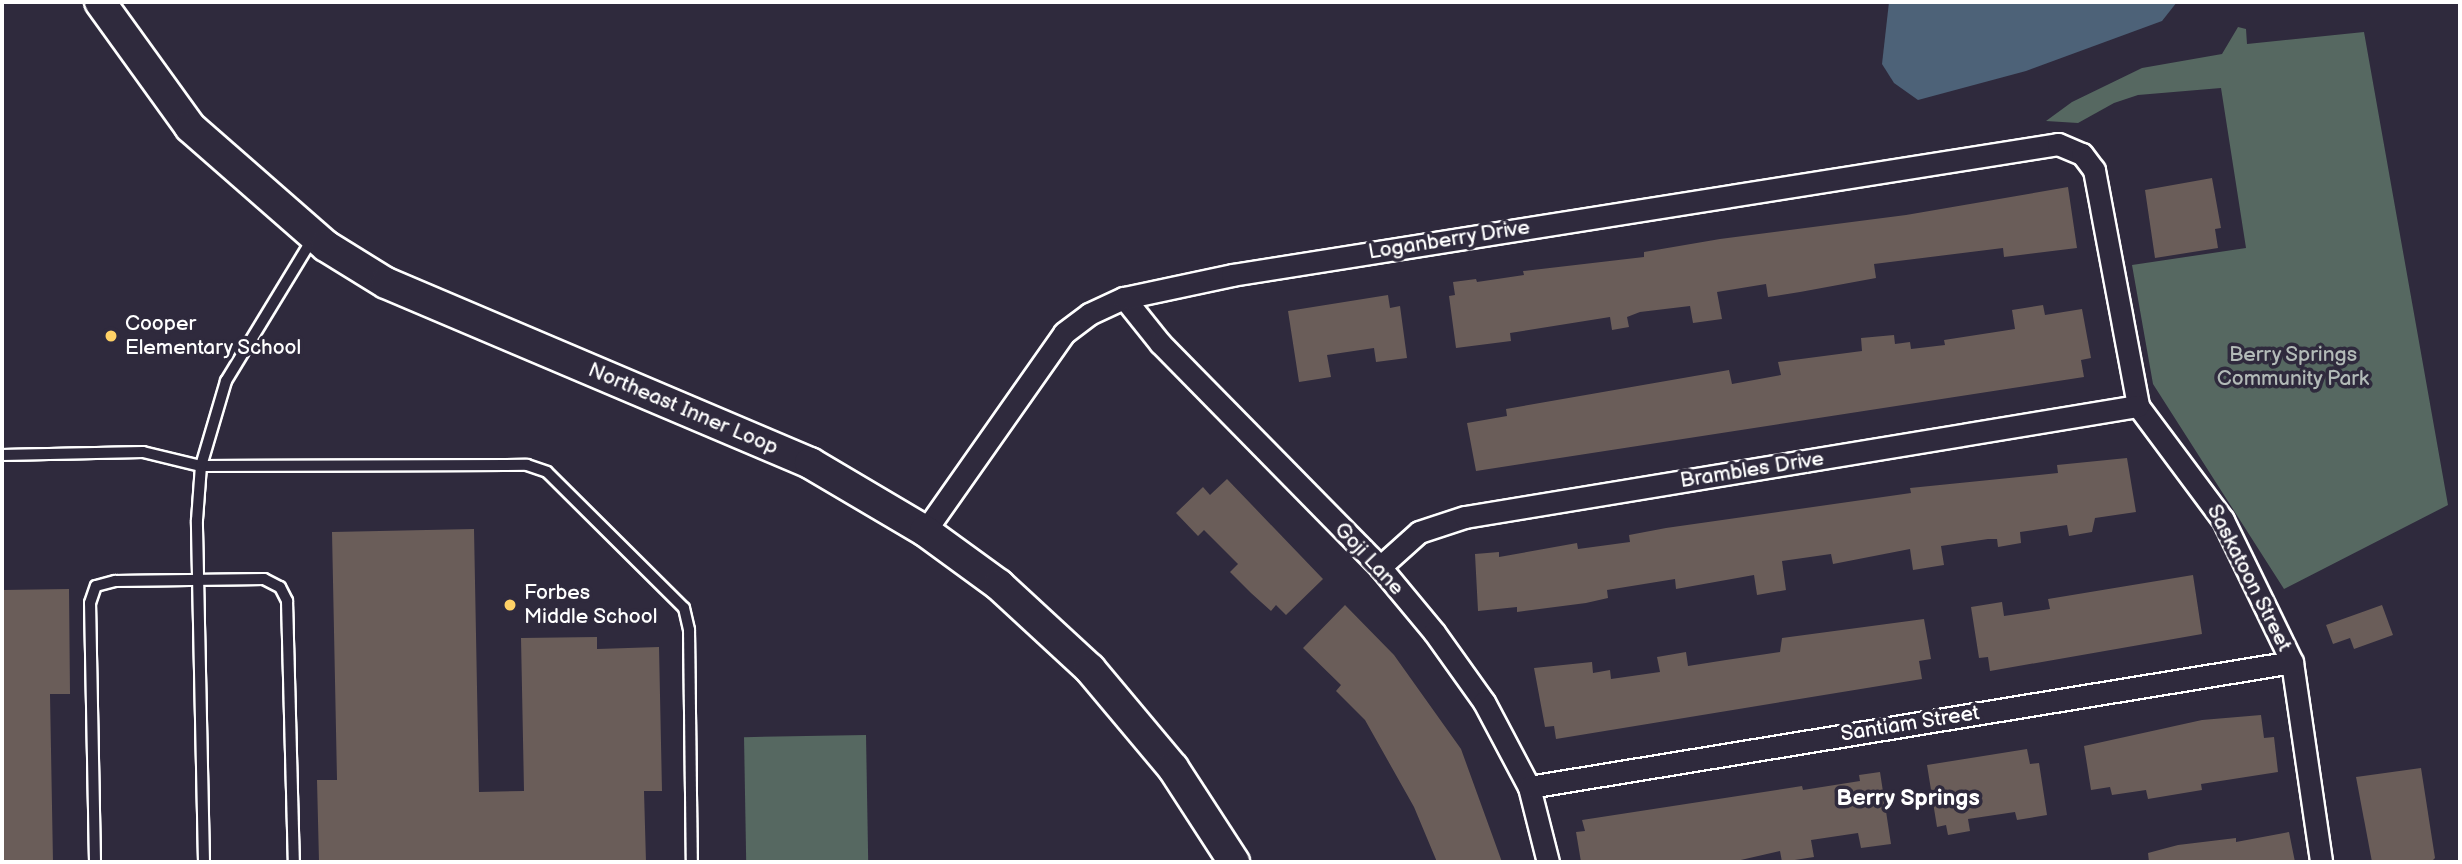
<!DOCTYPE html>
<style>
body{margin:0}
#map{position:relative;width:2462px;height:864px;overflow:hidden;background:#2f2a3d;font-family:"Balsamiq Sans",sans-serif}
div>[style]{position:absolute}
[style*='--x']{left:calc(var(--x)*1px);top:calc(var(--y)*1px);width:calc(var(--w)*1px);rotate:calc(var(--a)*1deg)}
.green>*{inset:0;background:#566861;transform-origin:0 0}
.water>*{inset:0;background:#4d6278}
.building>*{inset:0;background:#6a5d59}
.roads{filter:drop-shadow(2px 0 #fff) drop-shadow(-2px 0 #fff) drop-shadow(0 2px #fff) drop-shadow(0 -2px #fff)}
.lane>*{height:10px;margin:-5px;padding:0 5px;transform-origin:5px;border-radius:5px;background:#2f2a3d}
.street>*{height:21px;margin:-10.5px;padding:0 10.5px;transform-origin:10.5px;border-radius:10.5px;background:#2f2a3d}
.secondary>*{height:30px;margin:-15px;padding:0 15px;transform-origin:15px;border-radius:15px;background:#2f2a3d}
.dots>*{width:19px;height:19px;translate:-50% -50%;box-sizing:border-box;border:4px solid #2f2a3d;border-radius:50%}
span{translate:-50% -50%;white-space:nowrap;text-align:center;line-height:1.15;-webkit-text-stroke:7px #2f2a3d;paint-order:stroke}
.street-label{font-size:21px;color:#fff}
.poi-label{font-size:21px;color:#fff}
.left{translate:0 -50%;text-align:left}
.park-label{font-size:21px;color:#b3bbb8}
.neighbourhood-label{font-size:23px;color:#fff;font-weight:700}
.frame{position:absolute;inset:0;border:4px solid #fff;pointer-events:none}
</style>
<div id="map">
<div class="green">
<div style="clip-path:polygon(2238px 27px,2246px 29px,2247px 44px,2364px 32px,2448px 505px,2284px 589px,2153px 384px,2132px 265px,2246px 248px,2221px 88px,2138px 95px,2114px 103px,2078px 123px,2046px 121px,2072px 102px,2142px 68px,2222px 54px)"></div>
<div style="left:866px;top:735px;width:127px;height:122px;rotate:89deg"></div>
</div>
<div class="water">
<div style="clip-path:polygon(1889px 2px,2177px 2px,2162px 21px,2026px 71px,1918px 100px,1894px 83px,1882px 64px)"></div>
</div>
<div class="building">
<div style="clip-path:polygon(2212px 178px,2221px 228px,2215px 229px,2218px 248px,2155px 258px,2145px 190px)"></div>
<div style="clip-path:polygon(2068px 187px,2077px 248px,2004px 257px,2003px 248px,1874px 264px,1876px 278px,1800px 292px,1768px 297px,1766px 284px,1717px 292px,1722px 319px,1693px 323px,1690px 306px,1640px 312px,1627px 317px,1629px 327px,1612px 330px,1610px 317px,1510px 333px,1511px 341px,1456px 348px,1449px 296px,1455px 295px,1453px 282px,1476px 279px,1477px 282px,1524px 275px,1523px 271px,1644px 257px,1644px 252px,1720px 239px,1906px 215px)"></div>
<div style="clip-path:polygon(1388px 295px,1390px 308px,1400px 306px,1407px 358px,1376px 362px,1374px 348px,1327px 355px,1331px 377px,1299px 382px,1288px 311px)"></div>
<div style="clip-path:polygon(2043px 305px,2045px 315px,2082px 309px,2091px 358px,2081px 360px,2084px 377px,1476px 471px,1467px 423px,1507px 416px,1506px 409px,1729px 370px,1732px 384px,1781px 375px,1778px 362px,1862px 351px,1861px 338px,1894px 335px,1895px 344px,1910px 342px,1911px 349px,1945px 345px,1944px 340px,2015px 329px,2012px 310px)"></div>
<div style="clip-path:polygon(2127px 458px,2136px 512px,2095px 518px,2092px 532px,2069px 536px,2067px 525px,2020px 532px,2021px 543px,1998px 547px,1997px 539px,1988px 539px,1941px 546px,1944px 565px,1913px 570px,1910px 549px,1833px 564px,1831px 554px,1782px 561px,1786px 590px,1757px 595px,1754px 575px,1676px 589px,1675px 579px,1607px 590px,1608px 598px,1586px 603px,1517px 612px,1517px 607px,1478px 611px,1475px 554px,1499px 552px,1499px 557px,1577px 543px,1578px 549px,1630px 542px,1629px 535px,1666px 528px,1911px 493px,1910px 488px,2058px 473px,2057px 465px)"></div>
<div style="clip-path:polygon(1227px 479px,1323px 579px,1286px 615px,1276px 605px,1271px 611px,1251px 593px,1230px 572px,1238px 564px,1204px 530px,1198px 536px,1176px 513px,1203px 487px,1210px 495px)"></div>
<div style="clip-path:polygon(474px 529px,479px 792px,524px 791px,521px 638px,597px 637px,597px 649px,659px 647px,662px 791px,644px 791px,646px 862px,319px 862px,317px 780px,337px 780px,332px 532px)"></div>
<div style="clip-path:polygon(2193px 575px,2202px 634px,1990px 671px,1988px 657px,1979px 658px,1971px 607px,2002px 602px,2004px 616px,2050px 609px,2048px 599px)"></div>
<div style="clip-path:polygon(69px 589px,70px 694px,50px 694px,53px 862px,2px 862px,2px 590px)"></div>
<div style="clip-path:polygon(1345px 605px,1394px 655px,1461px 749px,1502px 862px,1437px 862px,1414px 807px,1365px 720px,1336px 691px,1341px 685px,1303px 648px)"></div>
<div style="clip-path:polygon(2382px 605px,2393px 635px,2354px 649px,2350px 638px,2333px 644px,2326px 625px)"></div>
<div style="clip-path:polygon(1924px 619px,1931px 659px,1919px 661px,1922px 679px,1556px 739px,1554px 726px,1545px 727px,1534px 668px,1592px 662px,1593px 673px,1610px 670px,1611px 679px,1660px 672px,1657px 657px,1686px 652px,1688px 666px,1726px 660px,1780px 652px,1782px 638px)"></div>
<div style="clip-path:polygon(2261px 715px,2264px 738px,2274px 737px,2278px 772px,2201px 784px,2202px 790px,2148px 799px,2146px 790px,2112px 795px,2110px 787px,2091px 790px,2084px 746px,2202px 720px)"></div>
<div style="clip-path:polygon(2027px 749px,2030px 764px,2039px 763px,2047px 815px,2017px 820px,2015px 812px,1968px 819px,1970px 831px,1948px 835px,1946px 825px,1937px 827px,1927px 765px)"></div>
<div style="clip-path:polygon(2421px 768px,2435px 858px,2431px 862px,2372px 862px,2356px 777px)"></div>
<div style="clip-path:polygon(1880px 772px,1891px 844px,1861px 848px,1858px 833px,1811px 840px,1814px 857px,1782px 862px,1780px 851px,1732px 862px,1581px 862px,1576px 832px,1585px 831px,1582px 820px,1802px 786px,1803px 790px,1860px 781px,1859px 775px)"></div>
<div style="clip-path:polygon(2289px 832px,2295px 862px,2149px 862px,2148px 853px,2178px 845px,2236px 838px,2236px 842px)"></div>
</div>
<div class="roads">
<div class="lane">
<div style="--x:2;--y:455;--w:141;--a:-1.2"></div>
<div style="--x:143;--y:452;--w:60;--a:13.6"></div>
<div style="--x:201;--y:466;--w:326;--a:-0.2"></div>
<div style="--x:527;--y:465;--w:21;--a:19"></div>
<div style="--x:547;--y:472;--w:193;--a:44.8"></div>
<div style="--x:684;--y:608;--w:23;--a:77"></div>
<div style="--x:689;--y:630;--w:232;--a:89.3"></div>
<div style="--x:95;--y:862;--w:259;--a:-91.1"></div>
<div style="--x:90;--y:603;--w:18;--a:-71"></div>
<div style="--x:96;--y:586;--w:20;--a:-15"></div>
<div style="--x:115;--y:581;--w:149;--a:-0.8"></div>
<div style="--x:264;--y:579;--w:18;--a:27"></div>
<div style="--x:280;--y:587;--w:16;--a:63"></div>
<div style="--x:287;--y:601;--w:261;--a:88.5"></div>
<div style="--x:204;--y:862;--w:342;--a:-91.2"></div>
<div style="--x:197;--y:520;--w:54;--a:-85.8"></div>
<div style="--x:201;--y:466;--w:89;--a:-73.6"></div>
<div style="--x:226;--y:381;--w:167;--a:-58.7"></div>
</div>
<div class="street">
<div style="--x:1124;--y:298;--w:58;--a:51.3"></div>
<div style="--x:1160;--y:343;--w:314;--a:45.5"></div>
<div style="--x:1380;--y:567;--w:85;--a:50.3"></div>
<div style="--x:1434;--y:632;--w:86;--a:54.5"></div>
<div style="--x:1484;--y:702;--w:96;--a:62.1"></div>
<div style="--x:1529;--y:787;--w:77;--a:75.8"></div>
<div style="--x:925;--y:531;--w:242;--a:-54.9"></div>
<div style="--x:1064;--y:333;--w:31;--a:-37"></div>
<div style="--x:1089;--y:314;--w:38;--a:-25"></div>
<div style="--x:1124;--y:298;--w:110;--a:-12"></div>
<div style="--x:1232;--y:275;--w:836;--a:-9.01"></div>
<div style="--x:2058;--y:144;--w:26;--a:23"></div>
<div style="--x:2082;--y:154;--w:20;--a:53"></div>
<div style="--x:2094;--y:170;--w:240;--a:79.4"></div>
<div style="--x:2138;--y:406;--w:142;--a:53.3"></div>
<div style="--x:2223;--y:520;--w:158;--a:64.1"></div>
<div style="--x:2292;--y:662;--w:202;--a:81.7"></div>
<div style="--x:1380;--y:567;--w:52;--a:-41.9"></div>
<div style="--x:1419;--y:532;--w:48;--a:-18.1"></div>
<div style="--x:1465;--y:517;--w:682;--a:-9.37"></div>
<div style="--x:1529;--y:787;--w:773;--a:-9.3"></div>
</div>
<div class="secondary">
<div style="--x:100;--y:2;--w:154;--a:54.2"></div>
<div style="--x:190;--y:127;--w:181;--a:41.2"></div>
<div style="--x:326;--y:246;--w:70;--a:31.7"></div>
<div style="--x:386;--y:283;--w:461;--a:23"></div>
<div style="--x:810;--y:463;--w:134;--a:30.6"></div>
<div style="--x:925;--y:531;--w:92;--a:36.1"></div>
<div style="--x:999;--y:585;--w:124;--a:42.7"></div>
<div style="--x:1090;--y:669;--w:129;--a:50"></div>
<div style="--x:1173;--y:768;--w:112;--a:57"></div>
</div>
</div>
<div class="dots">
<div style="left:111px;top:336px;background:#ffd166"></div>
<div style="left:510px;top:605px;background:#ffd166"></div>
</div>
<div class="street-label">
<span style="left:1449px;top:240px;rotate:-9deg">Loganberry Drive</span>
<span style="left:683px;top:409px;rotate:23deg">Northeast Inner Loop</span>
<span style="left:1752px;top:470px;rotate:-9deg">Brambles Drive</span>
<span style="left:1369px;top:559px;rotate:47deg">Goji Lane</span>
<span style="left:2249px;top:578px;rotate:63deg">Saskatoon Street</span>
<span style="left:1910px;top:724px;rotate:-9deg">Santiam Street</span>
</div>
<div class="poi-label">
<span class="left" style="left:125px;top:336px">Cooper<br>Elementary School</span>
<span class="left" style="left:524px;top:605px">Forbes<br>Middle School</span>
</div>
<div class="park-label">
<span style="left:2293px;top:367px">Berry Springs<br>Community Park</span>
</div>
<div class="neighbourhood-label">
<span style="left:1908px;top:798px">Berry Springs</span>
</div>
<div class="frame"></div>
</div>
